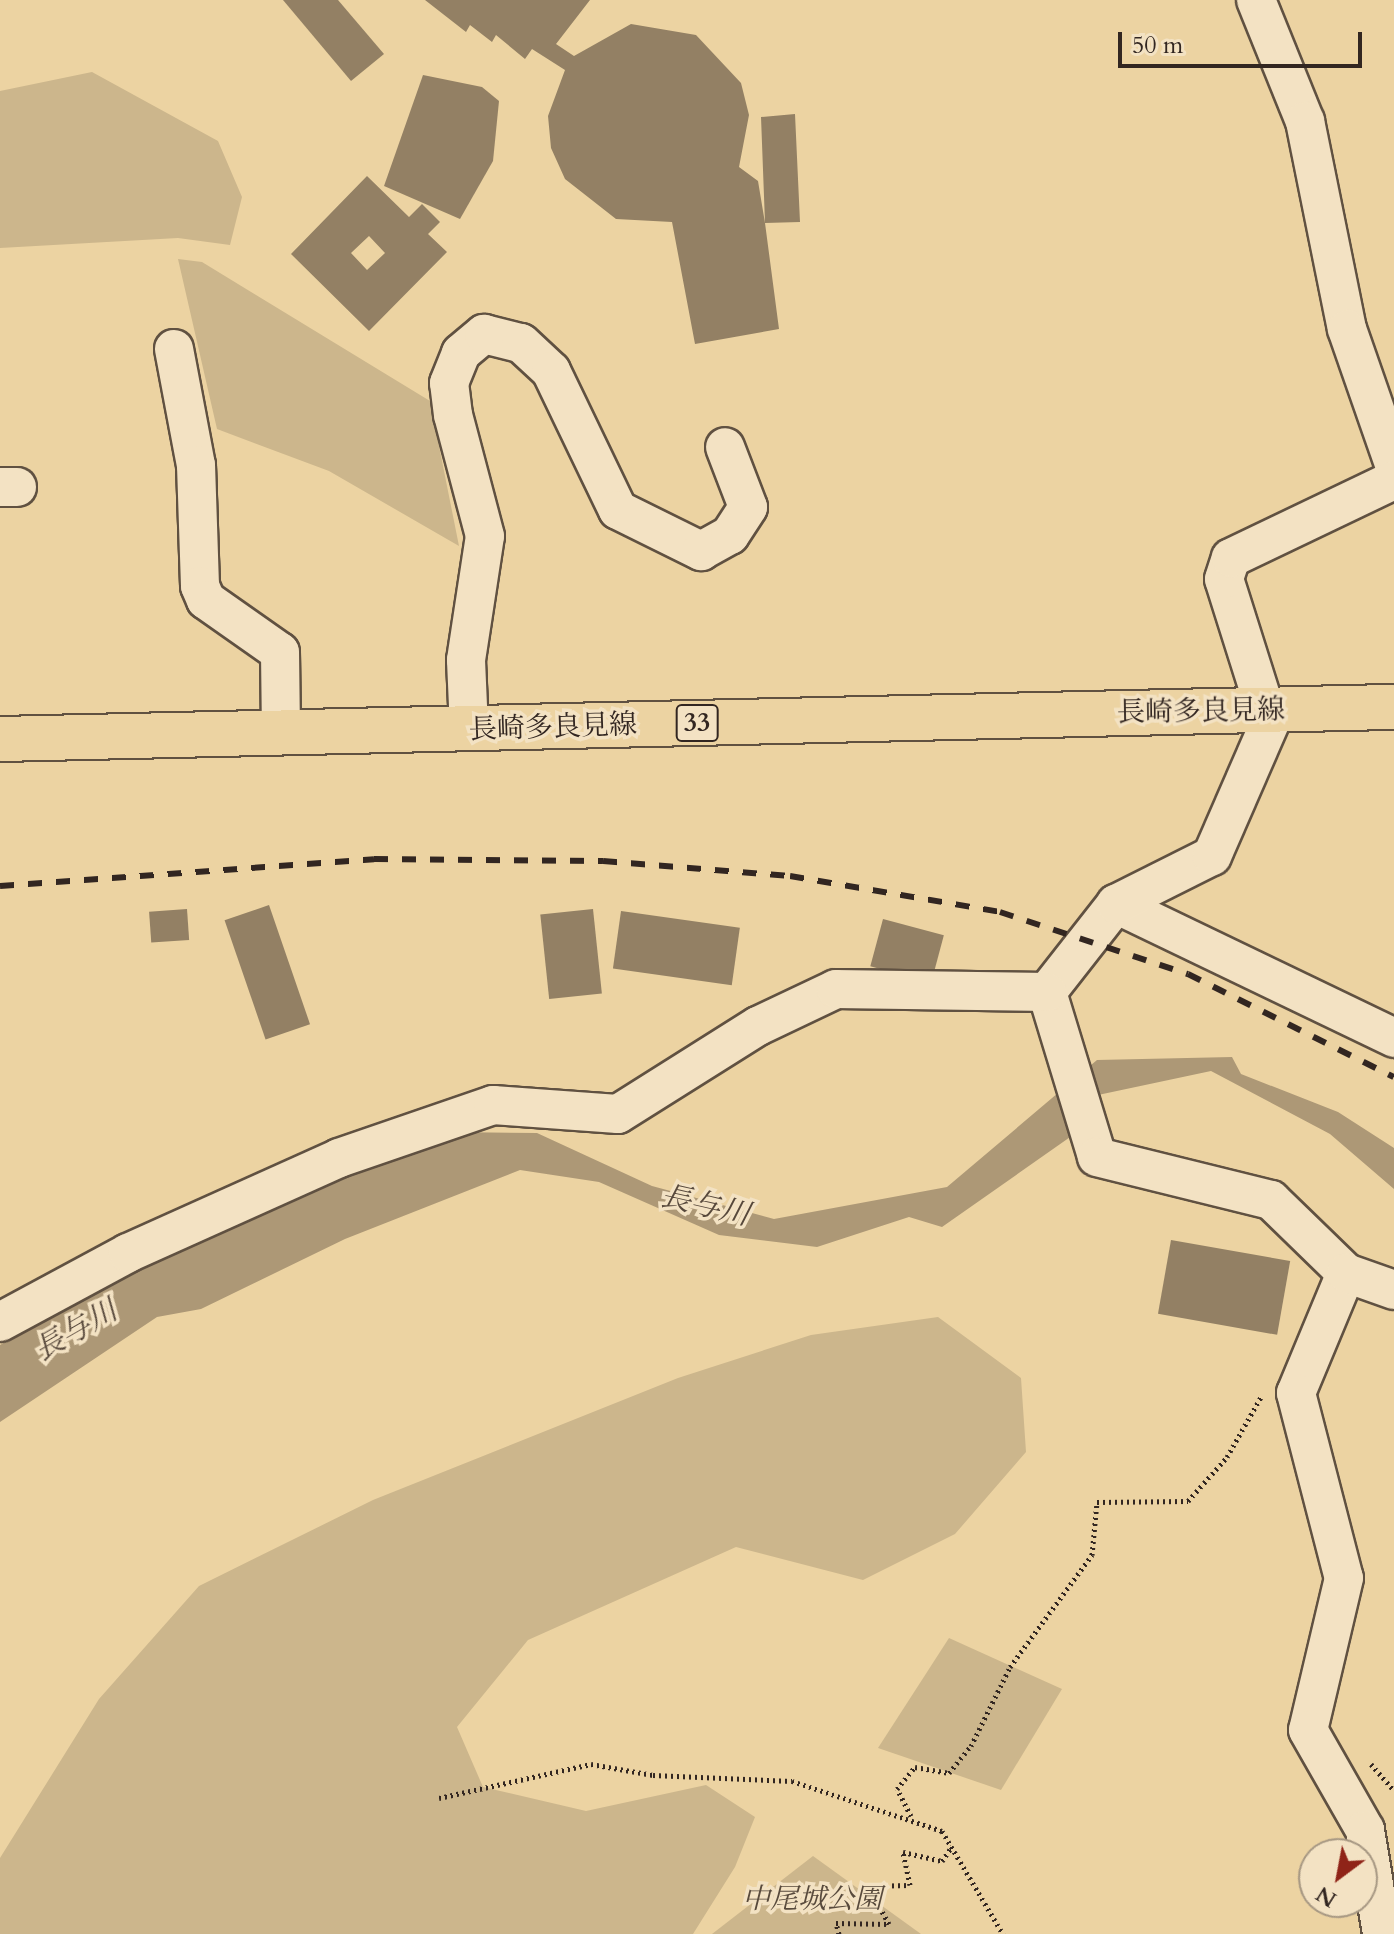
<!DOCTYPE html>
<meta charset="utf-8">
<style>
body{margin:0}
#map{position:relative;width:1394px;height:1934px;overflow:hidden;background:#ecd3a2;font-family:Cardo,"Noto Serif JP",serif}
div>[style]{position:absolute}
[style*='--x']{left:calc(var(--x)*1px);top:calc(var(--y)*1px);width:calc(var(--w)*1px);rotate:calc(var(--a)*1deg)}
.green>*{inset:0;background:#ccb68c}
.water>*{inset:0;background:#ad9876}
.building>*{inset:0;background:#938064;transform-origin:0 0}
.path>*{height:5px;margin-top:-2.5px;transform-origin:0;background:repeating-linear-gradient(90deg,#322621 0 2px,transparent 0 6px)}
.roads{filter:drop-shadow(2px 0 #605141) drop-shadow(-2px 0 #605141) drop-shadow(0 2px #605141) drop-shadow(0 -2px #605141)}
.minor>*{height:38px;margin:-19px;padding:0 19px;transform-origin:19px;border-radius:19px;background:#f3e2c3}
.major>*{height:44px;margin:-22px;padding:0 22px;transform-origin:22px;border-radius:22px;background:#ecd3a2}
.rail>*{height:6px;margin-top:-3px;transform-origin:0;background:repeating-linear-gradient(90deg,#322621 0 14px,transparent 0 28px)}
span{translate:-50% -50%;white-space:nowrap;text-align:center;line-height:1.15;-webkit-text-stroke:7px #f3e2c3;paint-order:stroke}
.shield-label span{padding:2px 6px;background:#f3e2c3;border:2px solid;border-radius:6px;-webkit-text-stroke-width:0}
.shield-label{font-size:26px;color:#322621;font-weight:700}
.street-label{font-size:28px;color:#322621}
.park-label{font-size:28px;color:#584a3c;font-style:italic}
.water-label{font-size:30px;color:#57483b;font-style:italic}
.north{position:absolute;left:1298px;top:1838px;width:80px;height:80px;box-sizing:border-box;background:#f3e2c3;border:2px solid #a69782;border-radius:50%;rotate:212deg;font-size:22px;font-weight:700;line-height:32px;text-align:center;color:#322621}
.north::after{content:'';display:block;margin:auto;width:28px;height:36px;background:#8f2418;clip-path:polygon(50% 0,100% 100%,50% 72%,0 100%)}
.scale{position:absolute;left:1118px;top:32px;width:244px;height:36px;box-sizing:border-box;border:4px solid #322621;border-top:0;padding-left:10px;font-size:24px;line-height:28px;white-space:nowrap;color:#322621;-webkit-text-stroke:6px #f3e2c3;paint-order:stroke}
</style>
<div id="map">
<div class="green">
<div style="clip-path:polygon(92px 72px,218px 141px,242px 197px,230px 245px,178px 238px,0 248px,0 91px)"></div>
<div style="clip-path:polygon(178px 259px,202px 262px,430px 401px,459px 546px,329px 471px,217px 429px)"></div>
<div style="clip-path:polygon(938px 1317px,1021px 1378px,1026px 1452px,955px 1534px,863px 1580px,736px 1547px,528px 1640px,457px 1727px,483px 1787px,586px 1811px,706px 1785px,755px 1817px,735px 1867px,693px 1934px,0 1934px,0 1858px,99px 1699px,199px 1586px,373px 1500px,678px 1378px,811px 1335px)"></div>
<div style="clip-path:polygon(949px 1638px,1062px 1689px,1001px 1790px,878px 1748px)"></div>
<div style="clip-path:polygon(813px 1856px,921px 1934px,712px 1934px)"></div>
</div>
<div class="water">
<div style="clip-path:polygon(1232px 1057px,1241px 1074px,1338px 1112px,1394px 1148px,1394px 1189px,1330px 1134px,1211px 1071px,1098px 1095px,1083px 1128px,942px 1227px,909px 1217px,817px 1247px,719px 1235px,599px 1182px,520px 1170px,345px 1239px,201px 1309px,157px 1317px,0 1422px,0 1345px,172px 1246px,449px 1132px,537px 1133px,652px 1186px,774px 1219px,947px 1187px,1097px 1060px)"></div>
</div>
<div class="building">
<div style="clip-path:polygon(283px 0,338px 0,384px 54px,351px 81px)"></div>
<div style="clip-path:polygon(425px 0,590px 0,556px 44px,574px 56px,631px 24px,696px 35px,741px 83px,749px 115px,739px 167px,758px 181px,765px 223px,761px 117px,795px 114px,800px 222px,765px 223px,779px 329px,695px 344px,672px 222px,616px 219px,565px 179px,551px 148px,548px 116px,565px 70px,532px 49px,525px 59px,496px 35px,492px 42px,470px 25px,466px 32px)"></div>
<div style="clip-path:polygon(423px 75px,482px 87px,499px 101px,493px 161px,460px 219px,384px 186px)"></div>
<div style="clip-path:polygon(evenodd,367px 176px,409px 217px,422px 204px,440px 222px,428px 234px,447px 252px,369px 331px,291px 254px,367px 176px,369px 236px,385px 253px,367px 270px,351px 253px,369px 236px)"></div>
<div style="left:269px;top:905px;width:126px;height:47px;rotate:71deg"></div>
<div style="left:187px;top:909px;width:31px;height:38px;rotate:86deg"></div>
<div style="left:593px;top:909px;width:85px;height:53px;rotate:84deg"></div>
<div style="left:621px;top:911px;width:120px;height:58px;rotate:8deg"></div>
<div style="left:883px;top:919px;width:63px;height:49px;rotate:15deg"></div>
<div style="left:1171px;top:1240px;width:121px;height:75px;rotate:10deg"></div>
</div>
<div class="path">
<div style="--x:1371;--y:1764;--w:35;--a:49"></div>
<div style="--x:439;--y:1798;--w:156;--a:-12.6"></div>
<div style="--x:591;--y:1764;--w:63;--a:10.1"></div>
<div style="--x:653;--y:1775;--w:139;--a:2.5"></div>
<div style="--x:792;--y:1781;--w:158;--a:18.4"></div>
<div style="--x:942;--y:1831;--w:120;--a:59.4"></div>
<div style="--x:911;--y:1816;--w:30;--a:-117"></div>
<div style="--x:897;--y:1789;--w:28;--a:-51"></div>
<div style="--x:915;--y:1767;--w:35;--a:10"></div>
<div style="--x:949;--y:1773;--w:35;--a:-51"></div>
<div style="--x:971;--y:1746;--w:88;--a:-63.7"></div>
<div style="--x:1010;--y:1667;--w:139;--a:-53.8"></div>
<div style="--x:1092;--y:1555;--w:53;--a:-84.6"></div>
<div style="--x:1097;--y:1502;--w:91;--a:-0.6"></div>
<div style="--x:1188;--y:1501;--w:59;--a:-48.4"></div>
<div style="--x:1227;--y:1457;--w:69;--a:-60.5"></div>
<div style="--x:839;--y:1934;--w:11;--a:-105"></div>
<div style="--x:836;--y:1923;--w:53;--a:1.1"></div>
<div style="--x:889;--y:1924;--w:43;--a:-118.9"></div>
<div style="--x:868;--y:1886;--w:42;--a:-1.4"></div>
<div style="--x:910;--y:1885;--w:34;--a:-102"></div>
<div style="--x:903;--y:1852;--w:40;--a:13"></div>
<div style="--x:942;--y:1861;--w:18;--a:-56"></div>
</div>
<div class="roads">
<div class="minor">
<div style="--x:1256;--y:0;--w:131;--a:68"></div>
<div style="--x:1305;--y:121;--w:212;--a:78.6"></div>
<div style="--x:1347;--y:329;--w:143;--a:70.8"></div>
<div style="--x:174;--y:349;--w:118;--a:79.3"></div>
<div style="--x:196;--y:465;--w:121;--a:88.1"></div>
<div style="--x:200;--y:586;--w:15;--a:67"></div>
<div style="--x:206;--y:600;--w:90;--a:35.1"></div>
<div style="--x:280;--y:652;--w:81;--a:89.3"></div>
<div style="--x:0;--y:487;--w:17;--a:0"></div>
<div style="--x:1265;--y:709;--w:136;--a:-107.5"></div>
<div style="--x:1224;--y:579;--w:22;--a:-72"></div>
<div style="--x:1231;--y:558;--w:181;--a:-25.6"></div>
<div style="--x:469;--y:729;--w:69;--a:-92.5"></div>
<div style="--x:466;--y:660;--w:125;--a:-81.3"></div>
<div style="--x:485;--y:536;--w:125;--a:-104.8"></div>
<div style="--x:453;--y:415;--w:32;--a:-97"></div>
<div style="--x:449;--y:383;--w:32;--a:-68"></div>
<div style="--x:461;--y:353;--w:30;--a:-40"></div>
<div style="--x:484;--y:334;--w:38;--a:14"></div>
<div style="--x:521;--y:343;--w:41;--a:43"></div>
<div style="--x:551;--y:371;--w:154;--a:64.3"></div>
<div style="--x:618;--y:510;--w:93;--a:26.3"></div>
<div style="--x:701;--y:551;--w:33;--a:-29"></div>
<div style="--x:730;--y:535;--w:33;--a:-57"></div>
<div style="--x:748;--y:507;--w:64;--a:-111"></div>
<div style="--x:1116;--y:904;--w:309;--a:25.7"></div>
<div style="--x:1047;--y:992;--w:172;--a:73.1"></div>
<div style="--x:1097;--y:1157;--w:179;--a:13.9"></div>
<div style="--x:1271;--y:1200;--w:105;--a:44.2"></div>
<div style="--x:1346;--y:1273;--w:130;--a:112.6"></div>
<div style="--x:1296;--y:1393;--w:191;--a:75.5"></div>
<div style="--x:1344;--y:1578;--w:156;--a:103.3"></div>
<div style="--x:1308;--y:1730;--w:115;--a:60.3"></div>
<div style="--x:1365;--y:1830;--w:105;--a:80.7"></div>
<div style="--x:1047;--y:992;--w:112;--a:-51.9"></div>
<div style="--x:1116;--y:904;--w:107;--a:-26.6"></div>
<div style="--x:1212;--y:856;--w:160;--a:-66.5"></div>
<div style="--x:1346;--y:1273;--w:51;--a:19.5"></div>
<div style="--x:0;--y:1322;--w:145;--a:-28.3"></div>
<div style="--x:128;--y:1253;--w:231;--a:-24.2"></div>
<div style="--x:339;--y:1158;--w:163;--a:-19"></div>
<div style="--x:493;--y:1105;--w:125;--a:4.1"></div>
<div style="--x:618;--y:1114;--w:165;--a:-32.2"></div>
<div style="--x:758;--y:1026;--w:86;--a:-25.4"></div>
<div style="--x:836;--y:989;--w:211;--a:0.8"></div>
</div>
<div class="major">
<div style="--x:0;--y:739;--w:1394;--a:-1.32"></div>
</div>
</div>
<div class="rail">
<div style="--x:0;--y:886;--w:375;--a:-4.1"></div>
<div style="--x:374;--y:859;--w:229;--a:0.5"></div>
<div style="--x:603;--y:861;--w:188;--a:4.6"></div>
<div style="--x:790;--y:876;--w:213;--a:9.7"></div>
<div style="--x:1000;--y:912;--w:198;--a:18.3"></div>
<div style="--x:1188;--y:974;--w:230;--a:26.6"></div>
</div>
<div class="shield-label">
<span style="left:697px;top:723px">33</span>
</div>
<div class="street-label">
<span style="left:1201px;top:711px;rotate:-1deg">長崎多良見線</span>
<span style="left:553px;top:727px;rotate:-2deg">長崎多良見線</span>
</div>
<div class="park-label">
<span style="left:812px;top:1899px">中尾城公園</span>
</div>
<div class="water-label">
<span style="left:705px;top:1206px;rotate:13deg">長与川</span>
<span style="left:76px;top:1331px;rotate:-30deg">長与川</span>
</div>
<div class="north">N</div>
<div class="scale">50 m</div>
</div>
